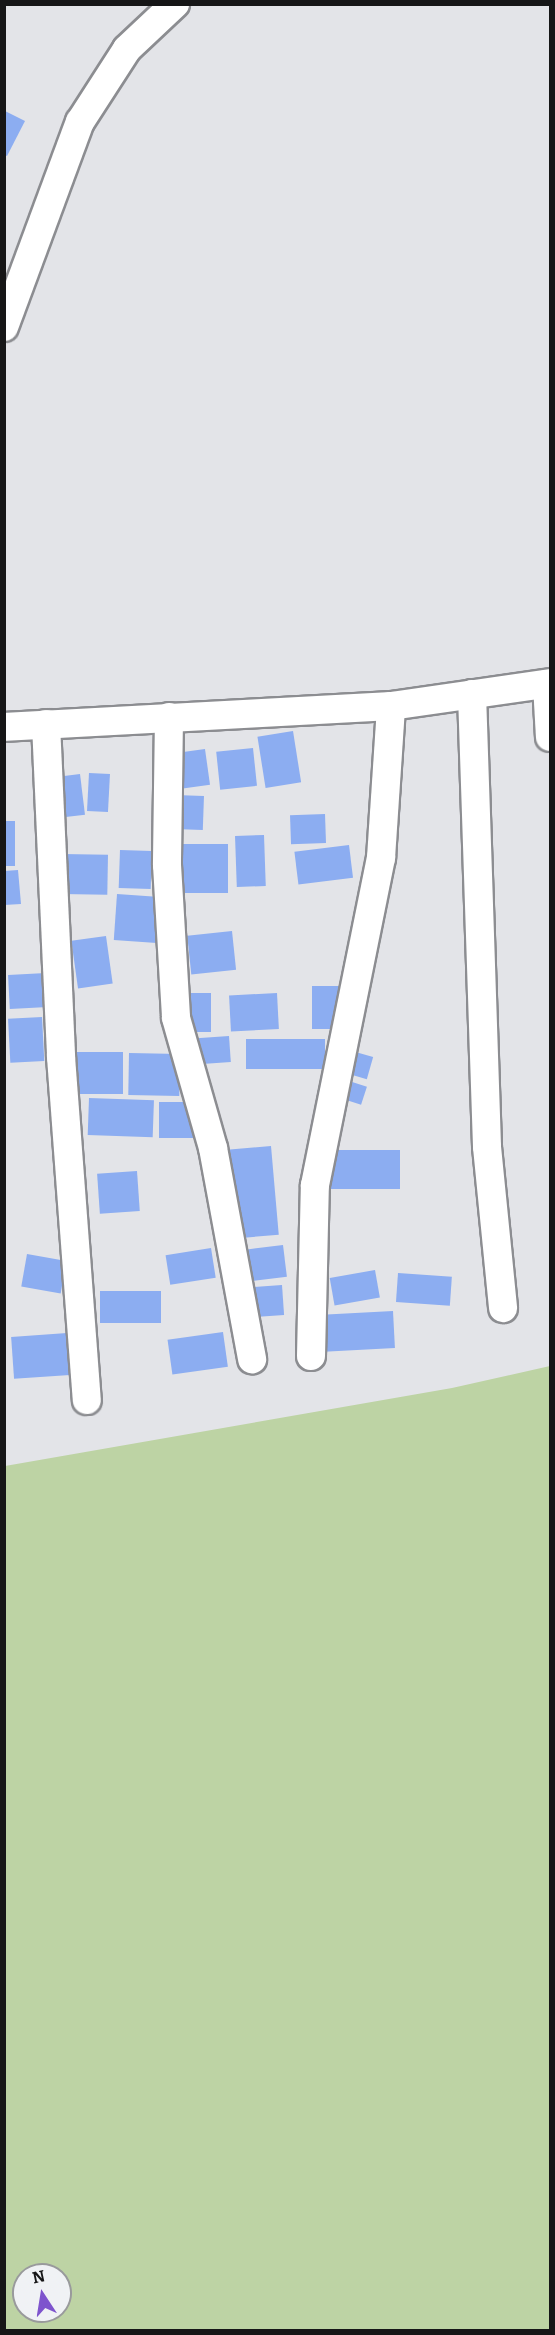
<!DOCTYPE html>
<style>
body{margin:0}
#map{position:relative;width:555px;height:2335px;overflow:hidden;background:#e3e4e8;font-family:Bitter,serif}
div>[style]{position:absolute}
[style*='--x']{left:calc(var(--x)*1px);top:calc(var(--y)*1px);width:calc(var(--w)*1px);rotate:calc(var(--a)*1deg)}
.green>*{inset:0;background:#bdd3a4}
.building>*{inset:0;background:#8cadf1;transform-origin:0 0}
.roads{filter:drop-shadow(2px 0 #8c8d91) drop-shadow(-2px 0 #8c8d91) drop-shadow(0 2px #8c8d91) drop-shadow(0 -2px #8c8d91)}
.street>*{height:28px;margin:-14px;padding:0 14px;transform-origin:14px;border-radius:14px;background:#fff}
span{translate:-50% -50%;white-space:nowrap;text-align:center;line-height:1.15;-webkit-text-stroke:6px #f0f2f5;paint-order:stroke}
.frame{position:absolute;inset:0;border:6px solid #161617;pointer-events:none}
.north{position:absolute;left:12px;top:2263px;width:60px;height:60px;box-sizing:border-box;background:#f0f2f5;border:2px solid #999a9c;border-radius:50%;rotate:348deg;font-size:16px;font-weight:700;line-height:24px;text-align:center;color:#161617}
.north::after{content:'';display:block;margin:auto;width:21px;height:27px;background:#7e54cd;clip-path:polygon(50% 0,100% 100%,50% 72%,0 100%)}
</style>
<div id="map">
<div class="green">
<div style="clip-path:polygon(evenodd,550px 1366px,550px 2330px,5px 2330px,5px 1466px,452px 1388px,550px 1366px,24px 2275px,60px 2275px,60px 2311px,24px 2311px,24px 2275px)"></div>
</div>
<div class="building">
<div style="clip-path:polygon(5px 111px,25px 121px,7px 156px,5px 155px)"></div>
<div style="left:293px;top:731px;width:52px;height:36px;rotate:81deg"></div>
<div style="left:253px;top:748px;width:38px;height:37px;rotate:84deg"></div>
<div style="left:205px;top:749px;width:36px;height:33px;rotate:82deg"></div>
<div style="left:89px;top:773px;width:21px;height:38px;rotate:3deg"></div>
<div style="left:80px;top:774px;width:41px;height:26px;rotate:83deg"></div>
<div style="left:175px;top:795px;width:29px;height:34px;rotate:2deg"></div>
<div style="left:325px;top:814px;width:29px;height:35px;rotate:88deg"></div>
<div style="left:4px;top:821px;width:11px;height:45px"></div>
<div style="left:264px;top:835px;width:51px;height:29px;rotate:88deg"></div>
<div style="left:176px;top:844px;width:52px;height:49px"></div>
<div style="left:349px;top:845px;width:33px;height:55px;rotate:83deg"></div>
<div style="left:120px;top:850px;width:32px;height:38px;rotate:2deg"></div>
<div style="left:62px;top:854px;width:46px;height:40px;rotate:1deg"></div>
<div style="clip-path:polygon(18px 870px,21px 904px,4px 905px,4px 871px)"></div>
<div style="left:117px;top:894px;width:43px;height:46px;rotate:4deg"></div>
<div style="left:232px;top:931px;width:39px;height:45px;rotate:84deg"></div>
<div style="left:106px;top:936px;width:48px;height:35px;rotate:82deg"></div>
<div style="left:46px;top:973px;width:34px;height:38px;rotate:87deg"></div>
<div style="left:312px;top:986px;width:28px;height:43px"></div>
<div style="left:182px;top:993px;width:29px;height:39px"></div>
<div style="left:277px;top:993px;width:36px;height:48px;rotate:87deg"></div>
<div style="left:42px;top:1017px;width:44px;height:34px;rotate:87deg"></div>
<div style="left:229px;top:1036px;width:26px;height:36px;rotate:86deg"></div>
<div style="left:325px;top:1039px;width:30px;height:79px;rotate:90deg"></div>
<div style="left:352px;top:1051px;width:22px;height:23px;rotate:16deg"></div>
<div style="left:123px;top:1052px;width:42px;height:51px;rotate:90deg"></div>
<div style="left:129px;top:1053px;width:51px;height:42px;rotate:1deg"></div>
<div style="left:346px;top:1080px;width:22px;height:19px;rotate:18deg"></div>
<div style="left:89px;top:1098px;width:65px;height:37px;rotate:2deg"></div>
<div style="left:159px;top:1102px;width:37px;height:36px"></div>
<div style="left:271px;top:1146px;width:89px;height:47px;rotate:85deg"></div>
<div style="left:400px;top:1150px;width:39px;height:70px;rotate:90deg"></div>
<div style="left:137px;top:1171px;width:40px;height:40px;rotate:86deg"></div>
<div style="left:283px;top:1245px;width:32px;height:36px;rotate:83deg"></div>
<div style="left:211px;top:1248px;width:30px;height:46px;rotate:81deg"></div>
<div style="left:27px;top:1254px;width:40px;height:33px;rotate:10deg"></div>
<div style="left:375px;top:1270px;width:28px;height:46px;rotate:80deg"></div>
<div style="left:398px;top:1273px;width:54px;height:29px;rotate:4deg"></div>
<div style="left:282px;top:1285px;width:30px;height:29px;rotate:86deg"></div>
<div style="left:100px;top:1291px;width:61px;height:32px"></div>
<div style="left:393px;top:1311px;width:37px;height:71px;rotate:87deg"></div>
<div style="left:223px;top:1332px;width:35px;height:56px;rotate:82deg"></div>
<div style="left:67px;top:1333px;width:42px;height:56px;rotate:86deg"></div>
</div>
<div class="roads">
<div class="street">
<div style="--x:4;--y:327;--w:219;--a:-69.7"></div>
<div style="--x:80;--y:122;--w:87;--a:-57.2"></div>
<div style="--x:127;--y:49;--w:66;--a:-43.2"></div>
<div style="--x:547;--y:684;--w:53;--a:86.8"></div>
<div style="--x:472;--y:694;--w:453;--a:88.1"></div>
<div style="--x:487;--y:1147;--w:162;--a:84.3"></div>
<div style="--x:169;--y:717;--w:148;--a:90.8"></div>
<div style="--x:167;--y:865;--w:153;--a:86.6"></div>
<div style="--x:176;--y:1018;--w:135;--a:74.1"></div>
<div style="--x:213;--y:1148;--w:215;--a:79.5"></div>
<div style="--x:46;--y:724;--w:333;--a:87.4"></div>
<div style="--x:61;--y:1057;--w:344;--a:85.7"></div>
<div style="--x:4;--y:727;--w:388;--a:-3.1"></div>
<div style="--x:391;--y:706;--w:161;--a:-8.2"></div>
<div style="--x:311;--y:1356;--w:171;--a:-88.7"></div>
<div style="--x:315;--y:1185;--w:334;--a:-78.6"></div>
<div style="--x:381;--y:858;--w:152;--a:-86.2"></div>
</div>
</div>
<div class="frame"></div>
<div class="north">N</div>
</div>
